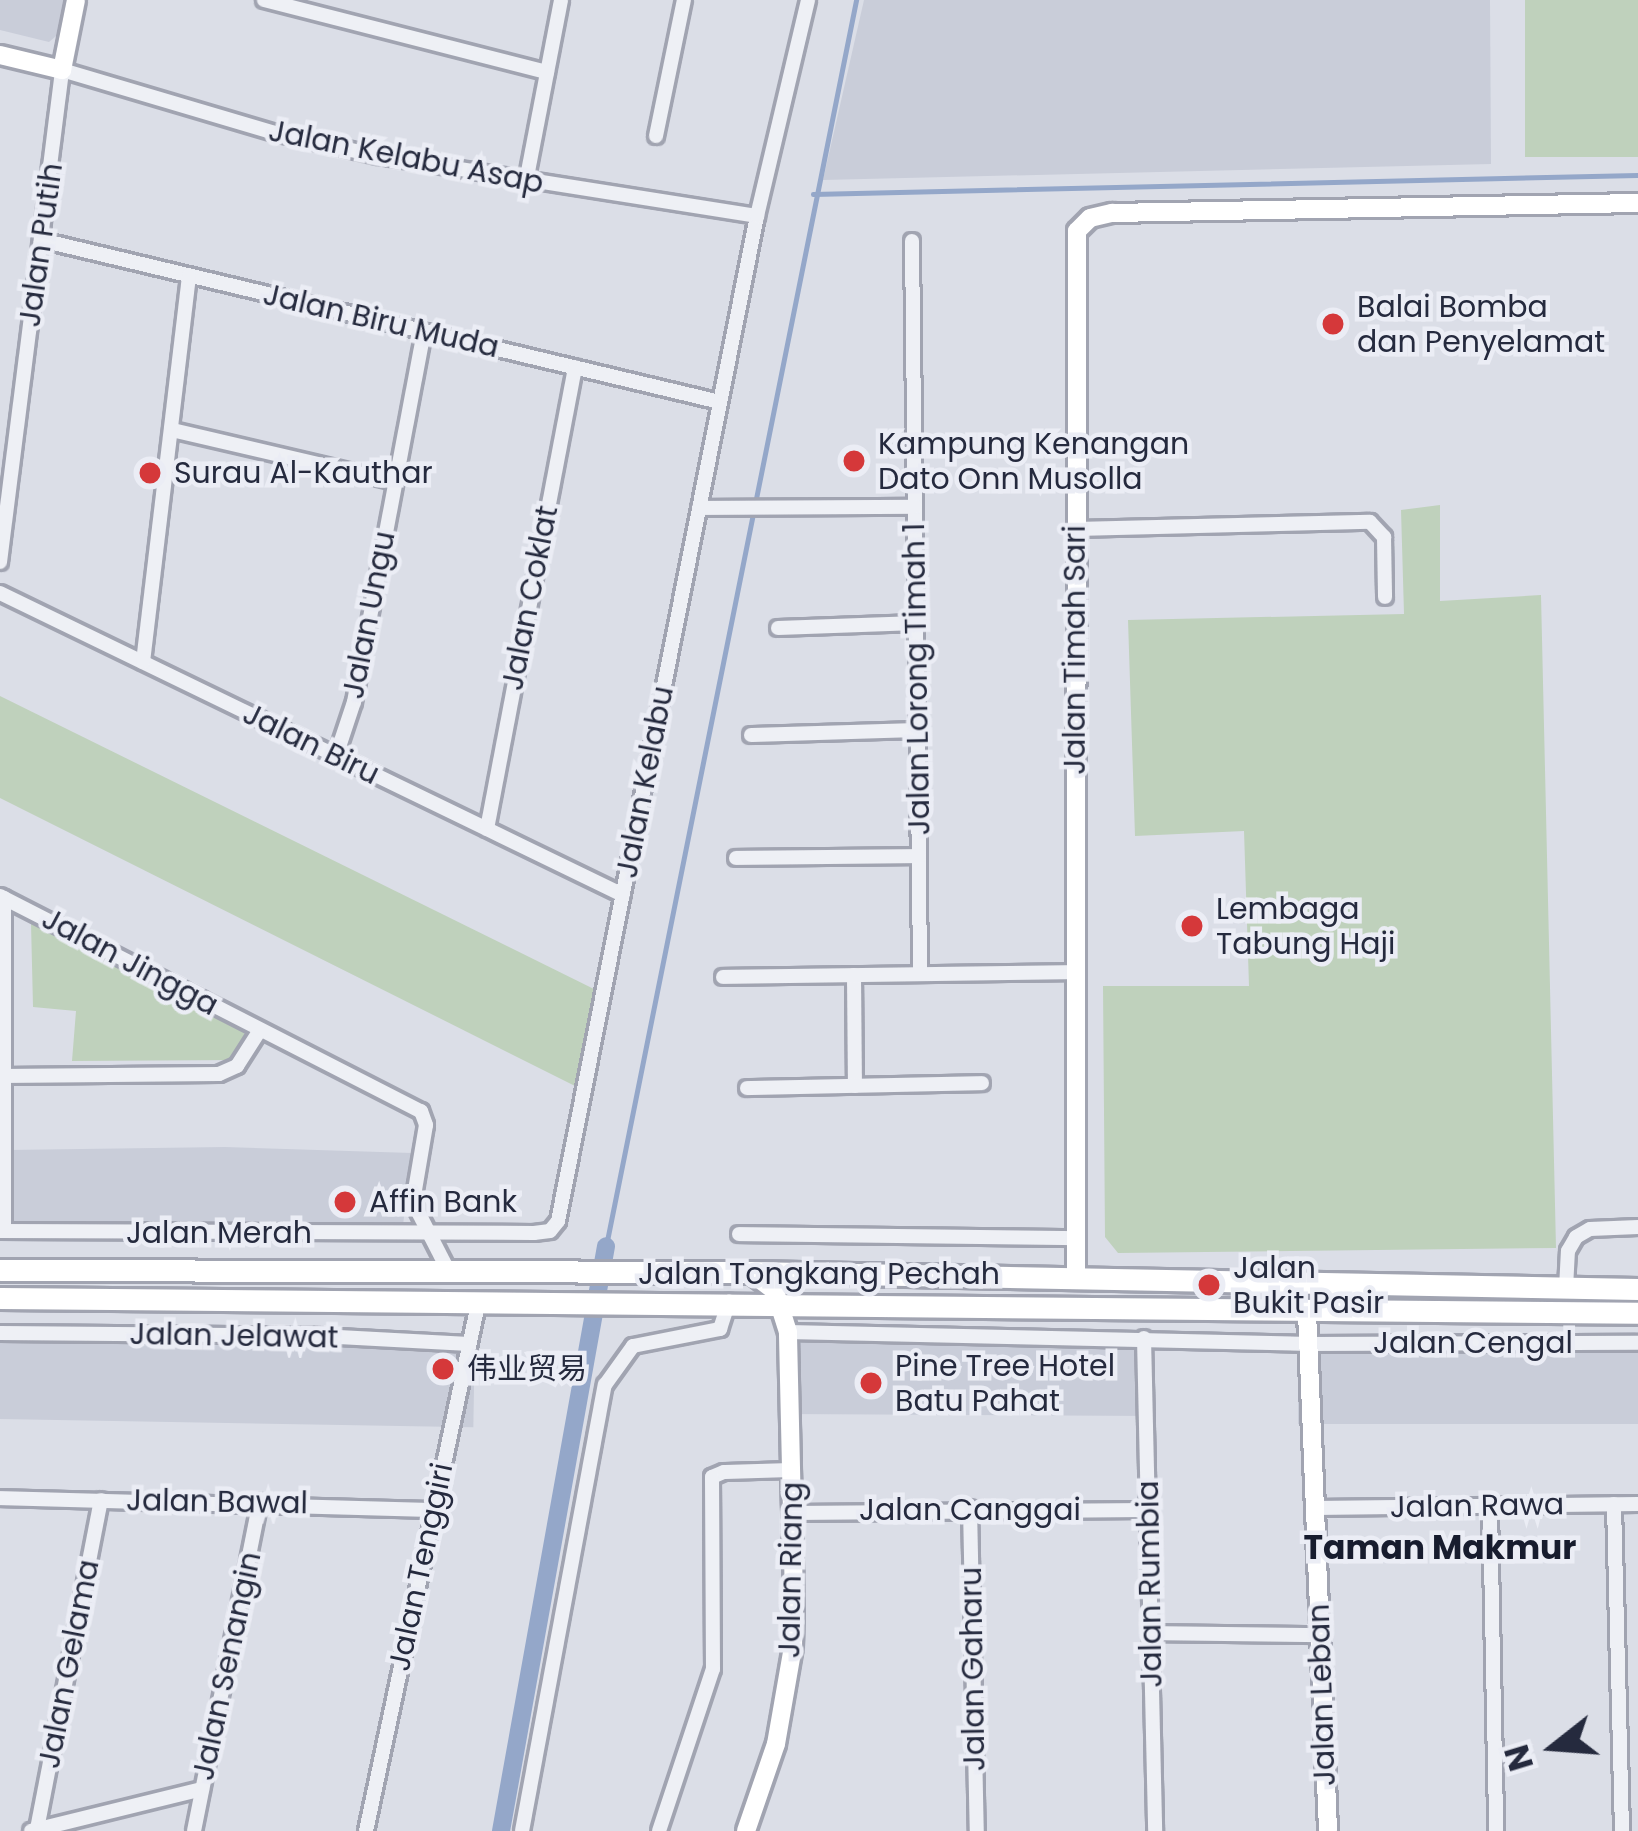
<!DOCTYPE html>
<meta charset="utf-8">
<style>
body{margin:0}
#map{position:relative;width:1638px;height:1831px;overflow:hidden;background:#dbdee7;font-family:Poppins,"Noto Sans SC",sans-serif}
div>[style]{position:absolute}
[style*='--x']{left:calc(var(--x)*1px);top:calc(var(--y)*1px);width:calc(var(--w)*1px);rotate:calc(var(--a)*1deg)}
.built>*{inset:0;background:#c9cdd9;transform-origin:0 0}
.green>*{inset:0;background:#bfd1bc;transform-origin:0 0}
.stream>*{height:4.5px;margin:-2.25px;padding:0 2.25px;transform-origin:2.25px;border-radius:2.25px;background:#94a7c9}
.canal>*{height:18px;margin:-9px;padding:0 9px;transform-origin:9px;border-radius:9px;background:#94a7c9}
.roads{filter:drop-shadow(3px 0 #a1a4b1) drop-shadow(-3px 0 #a1a4b1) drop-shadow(0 3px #a1a4b1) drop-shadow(0 -3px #a1a4b1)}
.street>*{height:14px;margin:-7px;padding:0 7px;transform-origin:7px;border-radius:7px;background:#eef0f5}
.secondary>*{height:18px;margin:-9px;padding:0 9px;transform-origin:9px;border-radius:9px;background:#fff}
.primary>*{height:21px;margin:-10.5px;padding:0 10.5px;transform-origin:10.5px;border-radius:10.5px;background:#fff}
.dots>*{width:33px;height:33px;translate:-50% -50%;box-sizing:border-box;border:6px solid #ebedf5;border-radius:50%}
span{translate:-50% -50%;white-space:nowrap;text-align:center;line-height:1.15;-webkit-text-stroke:9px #ebedf5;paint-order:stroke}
.street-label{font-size:30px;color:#252a3e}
.poi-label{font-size:30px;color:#252a3e}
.left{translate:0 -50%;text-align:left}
.neighbourhood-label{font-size:33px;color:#171c2e;font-weight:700}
.north{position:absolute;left:1494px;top:1687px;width:120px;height:120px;-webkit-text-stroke:9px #ebedf5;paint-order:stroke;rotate:253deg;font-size:33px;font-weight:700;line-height:48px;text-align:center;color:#252a3e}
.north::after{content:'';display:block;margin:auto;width:42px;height:54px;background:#252a3e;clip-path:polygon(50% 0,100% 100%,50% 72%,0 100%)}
</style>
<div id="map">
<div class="built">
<div style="clip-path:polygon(0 0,69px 0,62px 31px,49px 42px,0 30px)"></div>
<div style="clip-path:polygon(864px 0,1490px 0,1491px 164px,823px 180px)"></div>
<div style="clip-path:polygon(0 888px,11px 893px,9px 1150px,225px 1147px,412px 1153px,401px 1241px,0 1237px)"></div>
<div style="clip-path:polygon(798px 1326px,1150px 1332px,1153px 1416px,784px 1414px,779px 1332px)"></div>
<div style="left:0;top:1327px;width:475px;height:92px;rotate:1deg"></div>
<div style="left:1298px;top:1337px;width:340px;height:87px"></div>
</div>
<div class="green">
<div style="left:1525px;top:0;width:113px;height:157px"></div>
<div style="clip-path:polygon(1440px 505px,1440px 601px,1541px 595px,1556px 1248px,1118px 1253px,1105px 1237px,1103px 986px,1249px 986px,1244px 831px,1135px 836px,1128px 620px,1404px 614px,1401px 510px)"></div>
<div style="clip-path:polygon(0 696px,602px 993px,583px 1090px,0 798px)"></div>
<div style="clip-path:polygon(31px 923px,246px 1025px,240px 1060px,72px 1061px,76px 1011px,33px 1007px)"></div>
</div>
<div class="stream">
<div style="--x:813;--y:194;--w:825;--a:-1.32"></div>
<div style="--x:606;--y:1246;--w:1271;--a:-78.65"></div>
</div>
<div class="canal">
<div style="--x:501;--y:1831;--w:594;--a:-79.82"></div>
</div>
<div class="roads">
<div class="street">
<div style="--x:264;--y:0;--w:292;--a:14.3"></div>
<div style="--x:656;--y:136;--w:139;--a:-78.4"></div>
<div style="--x:526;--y:182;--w:185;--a:-79.1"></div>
<div style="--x:41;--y:240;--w:698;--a:13.42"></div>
<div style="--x:912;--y:241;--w:733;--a:89.37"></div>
<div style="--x:172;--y:430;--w:229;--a:13.1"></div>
<div style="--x:699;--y:508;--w:216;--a:-0.3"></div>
<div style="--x:1076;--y:529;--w:294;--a:-1.4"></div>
<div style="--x:1370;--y:522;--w:21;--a:47"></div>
<div style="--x:1384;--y:537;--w:60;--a:89"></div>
<div style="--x:0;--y:562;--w:496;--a:-82.8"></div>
<div style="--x:62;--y:70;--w:222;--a:16.5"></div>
<div style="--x:275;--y:133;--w:106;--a:12.6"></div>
<div style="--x:378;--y:156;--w:384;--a:9"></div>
<div style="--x:0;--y:593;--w:692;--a:25.86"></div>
<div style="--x:778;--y:628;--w:139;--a:-2.1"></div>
<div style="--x:143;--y:662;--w:389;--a:-83.2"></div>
<div style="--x:751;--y:735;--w:167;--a:-1.7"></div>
<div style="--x:336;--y:756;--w:57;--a:-71.6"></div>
<div style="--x:354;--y:702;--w:377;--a:-79.3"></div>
<div style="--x:487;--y:829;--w:470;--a:-79.2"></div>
<div style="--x:736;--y:858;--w:183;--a:-0.6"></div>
<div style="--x:0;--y:896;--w:473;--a:27.1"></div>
<div style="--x:421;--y:1111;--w:15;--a:70"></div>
<div style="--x:426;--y:1125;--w:78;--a:99.6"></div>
<div style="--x:413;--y:1202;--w:79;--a:62.8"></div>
<div style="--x:854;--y:975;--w:111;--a:89.5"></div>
<div style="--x:723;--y:977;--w:352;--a:-0.8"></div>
<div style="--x:1;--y:1076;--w:218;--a:-0.5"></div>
<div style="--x:219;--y:1074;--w:20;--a:-24"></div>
<div style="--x:237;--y:1066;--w:43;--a:-57.4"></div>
<div style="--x:747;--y:1088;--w:235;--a:-1.2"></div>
<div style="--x:0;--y:1231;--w:534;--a:0.21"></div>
<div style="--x:534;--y:1233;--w:16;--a:-7"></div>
<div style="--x:550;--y:1231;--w:13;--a:-51"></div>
<div style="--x:558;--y:1221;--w:1025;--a:-78.8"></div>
<div style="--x:757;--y:216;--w:222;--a:-76.7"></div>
<div style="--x:4;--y:1231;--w:333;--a:-90"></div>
<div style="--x:739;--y:1234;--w:337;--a:0.7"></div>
<div style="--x:1566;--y:1288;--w:37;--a:-87"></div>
<div style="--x:1568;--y:1251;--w:16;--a:-60"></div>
<div style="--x:1576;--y:1237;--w:16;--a:-30"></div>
<div style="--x:1590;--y:1229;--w:48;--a:-2.4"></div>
<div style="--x:788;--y:1332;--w:521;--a:1.32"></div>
<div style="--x:1309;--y:1344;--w:329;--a:-0.2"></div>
<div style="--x:0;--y:1333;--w:320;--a:0.5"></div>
<div style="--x:320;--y:1336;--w:149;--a:3.1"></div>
<div style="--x:1144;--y:1338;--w:493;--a:88.7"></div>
<div style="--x:0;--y:1498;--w:433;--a:1.6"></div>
<div style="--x:1614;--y:1504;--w:327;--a:88.6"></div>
<div style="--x:1490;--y:1506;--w:325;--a:88.9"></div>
<div style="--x:970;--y:1508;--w:323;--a:88.8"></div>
<div style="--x:1315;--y:1508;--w:323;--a:-0.7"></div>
<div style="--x:793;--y:1513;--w:354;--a:-0.5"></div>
<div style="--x:1151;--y:1633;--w:167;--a:0.7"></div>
<div style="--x:37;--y:1829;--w:335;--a:-79"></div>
<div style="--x:31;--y:1831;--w:176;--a:-13.8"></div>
<div style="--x:194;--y:1831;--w:336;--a:-78.7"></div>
<div style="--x:366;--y:1831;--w:539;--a:-78"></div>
<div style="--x:522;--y:1831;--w:454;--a:-79.5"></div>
<div style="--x:605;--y:1385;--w:48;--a:-54.3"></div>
<div style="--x:633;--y:1346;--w:89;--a:-11.1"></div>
<div style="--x:720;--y:1329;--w:29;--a:-72"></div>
<div style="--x:659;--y:1831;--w:171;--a:-71.6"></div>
<div style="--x:713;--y:1669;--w:192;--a:-90.3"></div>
<div style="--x:712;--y:1477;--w:13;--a:-23"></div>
<div style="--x:724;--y:1472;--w:68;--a:-1.7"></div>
</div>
<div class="secondary">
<div style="--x:0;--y:55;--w:64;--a:13.6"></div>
<div style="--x:62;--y:70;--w:71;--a:-78.7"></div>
<div style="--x:1076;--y:1275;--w:1044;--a:-89.95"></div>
<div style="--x:1077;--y:231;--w:18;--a:-45"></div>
<div style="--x:1090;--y:218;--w:23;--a:-13"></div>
<div style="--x:1112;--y:213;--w:526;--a:-1.09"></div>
<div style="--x:1307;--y:1312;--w:519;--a:87.68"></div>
<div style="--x:746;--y:1831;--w:92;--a:-71"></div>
<div style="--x:776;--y:1744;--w:98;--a:-80.1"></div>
<div style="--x:793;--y:1647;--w:47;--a:-88.8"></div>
<div style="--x:794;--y:1600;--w:268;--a:-91.3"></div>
<div style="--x:788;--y:1332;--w:43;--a:-107.6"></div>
<div style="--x:775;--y:1291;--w:31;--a:-143"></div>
</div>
<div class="primary">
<div style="--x:0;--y:1270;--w:750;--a:0.15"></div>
<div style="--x:750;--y:1272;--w:888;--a:1.1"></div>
<div style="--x:0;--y:1298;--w:1638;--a:0.52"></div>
</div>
</div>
<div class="dots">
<div style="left:1333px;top:324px;background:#d5383a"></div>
<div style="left:854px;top:461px;background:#d5383a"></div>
<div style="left:150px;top:473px;background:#d5383a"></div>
<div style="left:1192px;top:926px;background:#d5383a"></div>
<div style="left:345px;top:1202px;background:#d5383a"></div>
<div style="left:1209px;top:1285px;background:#d5383a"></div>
<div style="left:443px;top:1369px;background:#d5383a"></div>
<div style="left:871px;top:1383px;background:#d5383a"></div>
</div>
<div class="street-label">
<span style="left:406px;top:157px;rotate:11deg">Jalan Kelabu Asap</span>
<span style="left:41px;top:245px;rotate:-82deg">Jalan Putih</span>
<span style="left:381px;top:321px;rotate:13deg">Jalan Biru Muda</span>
<span style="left:530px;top:598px;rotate:-79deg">Jalan Coklat</span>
<span style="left:369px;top:615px;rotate:-79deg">Jalan Ungu</span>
<span style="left:1075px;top:650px;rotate:-90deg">Jalan Timah Sari</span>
<span style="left:917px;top:679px;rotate:-91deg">Jalan Lorong Timah 1</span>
<span style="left:311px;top:744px;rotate:26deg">Jalan Biru</span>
<span style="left:645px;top:782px;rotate:-79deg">Jalan Kelabu</span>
<span style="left:130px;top:962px;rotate:28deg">Jalan Jingga</span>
<span style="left:219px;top:1233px">Jalan Merah</span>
<span style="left:819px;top:1274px">Jalan Tongkang Pechah</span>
<span style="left:234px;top:1336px;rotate:1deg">Jalan Jelawat</span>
<span style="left:1473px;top:1343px">Jalan Cengal</span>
<span style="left:217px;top:1502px;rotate:1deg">Jalan Bawal</span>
<span style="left:1477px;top:1506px;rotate:-1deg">Jalan Rawa</span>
<span style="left:970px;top:1510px">Jalan Canggai</span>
<span style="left:421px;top:1567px;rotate:-78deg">Jalan Tenggiri</span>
<span style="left:791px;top:1570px;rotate:-89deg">Jalan Riang</span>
<span style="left:1150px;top:1584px;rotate:-91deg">Jalan Rumbia</span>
<span style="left:69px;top:1664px;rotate:-79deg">Jalan Gelama</span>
<span style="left:227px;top:1666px;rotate:-78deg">Jalan Senangin</span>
<span style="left:973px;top:1669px;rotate:-91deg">Jalan Gaharu</span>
<span style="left:1322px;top:1695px;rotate:-92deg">Jalan Leban</span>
</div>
<div class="poi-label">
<span class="left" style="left:1357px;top:324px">Balai Bomba<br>dan Penyelamat</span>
<span class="left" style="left:878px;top:461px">Kampung Kenangan<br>Dato Onn Musolla</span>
<span class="left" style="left:174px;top:473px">Surau Al-Kauthar</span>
<span class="left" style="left:1216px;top:926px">Lembaga<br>Tabung Haji</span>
<span class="left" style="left:369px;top:1202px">Affin Bank</span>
<span class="left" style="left:1233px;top:1285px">Jalan<br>Bukit Pasir</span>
<span class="left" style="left:895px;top:1383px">Pine Tree Hotel<br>Batu Pahat</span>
<span class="left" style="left:467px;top:1369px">伟业贸易</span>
</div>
<div class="neighbourhood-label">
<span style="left:1440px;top:1548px">Taman Makmur</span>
</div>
<div class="north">N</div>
</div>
